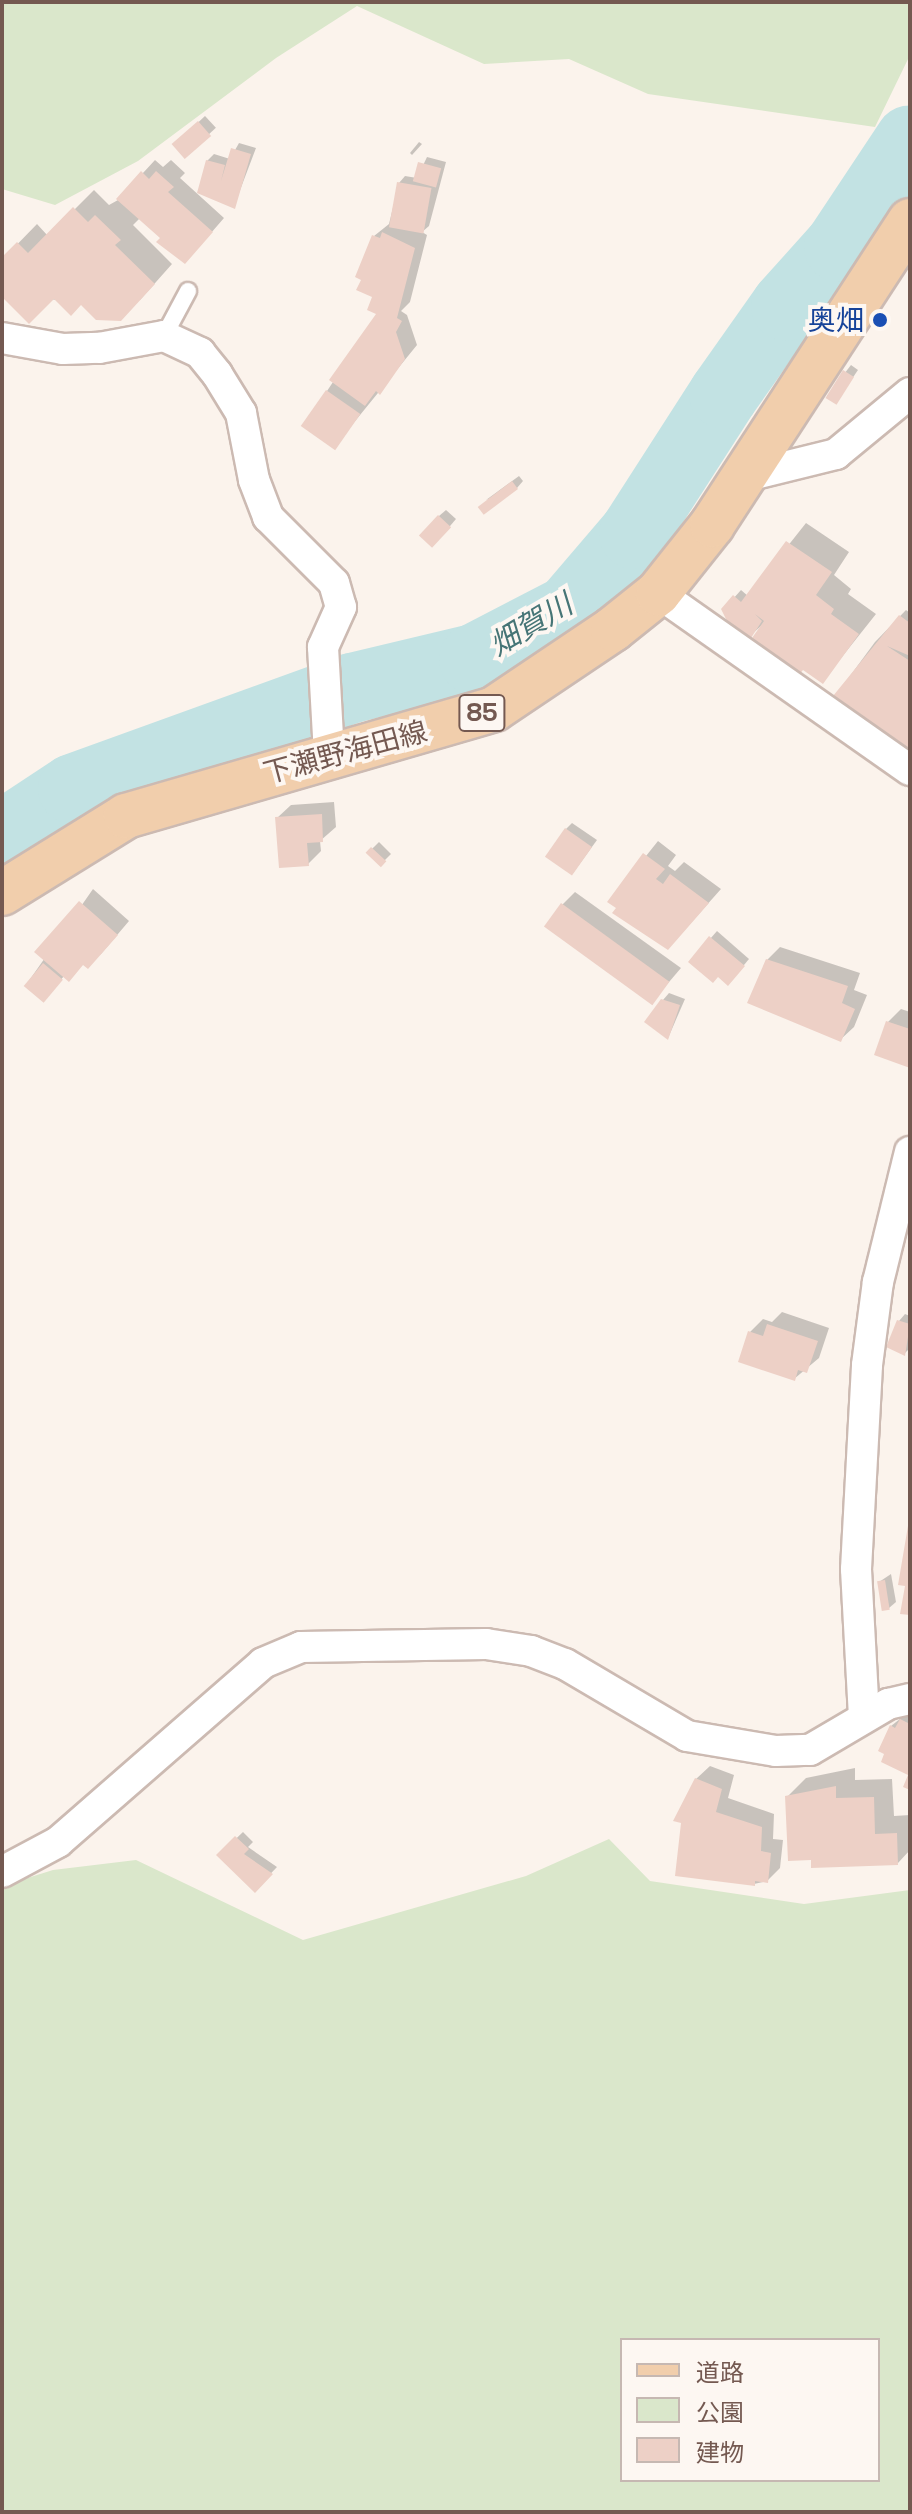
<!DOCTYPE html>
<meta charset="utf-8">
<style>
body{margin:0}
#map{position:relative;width:912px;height:2514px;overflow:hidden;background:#fbf3ec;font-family:"Space Grotesk","Noto Sans JP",sans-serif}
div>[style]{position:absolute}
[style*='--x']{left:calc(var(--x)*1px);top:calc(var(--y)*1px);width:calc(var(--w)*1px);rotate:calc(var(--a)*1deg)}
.green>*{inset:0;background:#dae7cb}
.shadow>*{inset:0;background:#0003;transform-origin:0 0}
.river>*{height:70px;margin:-35px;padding:0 35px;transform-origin:35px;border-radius:35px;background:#c2e2e3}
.building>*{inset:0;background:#edd0c6;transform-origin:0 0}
.roads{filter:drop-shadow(2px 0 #ccbab2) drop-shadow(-2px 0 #ccbab2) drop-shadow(0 2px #ccbab2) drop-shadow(0 -2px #ccbab2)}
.lane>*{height:16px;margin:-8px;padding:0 8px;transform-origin:8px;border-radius:8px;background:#fff}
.street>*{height:30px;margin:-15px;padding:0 15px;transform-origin:15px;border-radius:15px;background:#fff}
.primary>*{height:44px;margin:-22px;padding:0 22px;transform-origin:22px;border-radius:22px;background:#f1ceac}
.dots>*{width:22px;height:22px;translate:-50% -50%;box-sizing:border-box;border:4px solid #fdf7f2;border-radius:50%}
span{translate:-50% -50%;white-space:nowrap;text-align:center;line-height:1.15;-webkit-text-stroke:8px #fdf7f2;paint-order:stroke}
.shield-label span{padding:2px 6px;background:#fdf7f2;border:2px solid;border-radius:6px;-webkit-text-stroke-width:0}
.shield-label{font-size:26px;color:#745951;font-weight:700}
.transit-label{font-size:28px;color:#164399}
.right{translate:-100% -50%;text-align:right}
.street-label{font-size:28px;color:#745951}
.water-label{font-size:30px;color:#467576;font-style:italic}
.frame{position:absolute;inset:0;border:4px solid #745951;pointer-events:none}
.legend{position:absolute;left:620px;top:2338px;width:260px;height:144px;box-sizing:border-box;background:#fdf7f2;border:2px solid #c6b8b2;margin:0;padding:10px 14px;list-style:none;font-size:24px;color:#745951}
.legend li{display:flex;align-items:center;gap:16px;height:40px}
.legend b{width:40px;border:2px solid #c6b8b2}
</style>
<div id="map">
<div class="green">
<div style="clip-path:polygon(2px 2px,910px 2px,910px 55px,875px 127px,648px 94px,569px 59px,484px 64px,357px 6px,276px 58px,138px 161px,55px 205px,2px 189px)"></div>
<div style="clip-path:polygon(evenodd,609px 1839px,650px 1881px,804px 1904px,910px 1890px,910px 2512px,2px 2512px,2px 1886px,53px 1870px,136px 1860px,303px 1940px,526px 1876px,609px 1839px,622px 2340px,878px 2340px,878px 2480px,622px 2480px,622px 2340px)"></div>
</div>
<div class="shadow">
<div style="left:205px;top:116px;width:16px;height:42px;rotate:47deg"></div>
<div style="clip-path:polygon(419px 142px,422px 144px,412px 155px,410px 153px)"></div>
<div style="clip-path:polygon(239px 143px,256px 148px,234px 206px,207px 161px,214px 154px,230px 159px)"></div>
<div style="clip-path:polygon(427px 157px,446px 162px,429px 226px,422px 232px,427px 235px,410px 302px,401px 311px,407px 315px,417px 345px,334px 447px,327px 391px,377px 316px,374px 236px,389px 224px,399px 183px,405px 176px,417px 178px)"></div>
<div style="clip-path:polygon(155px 160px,163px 167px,171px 160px,185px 173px,180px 178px,224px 218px,198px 248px,163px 238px,140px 218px,133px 225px,172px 264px,140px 300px,81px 302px,2px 295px,2px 260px,37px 224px,48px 236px,94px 190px,109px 205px,118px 200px)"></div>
<div style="clip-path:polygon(851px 365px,858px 370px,841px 395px,827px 396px)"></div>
<div style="clip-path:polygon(519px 476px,523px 481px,517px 488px,486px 500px)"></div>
<div style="clip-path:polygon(446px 510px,456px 519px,439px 539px,439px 516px)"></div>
<div style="clip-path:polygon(806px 523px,849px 552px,834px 575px,851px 589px,848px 594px,876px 614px,822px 682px,761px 626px,751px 635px,724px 609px,741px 590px,748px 596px)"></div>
<div style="clip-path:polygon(906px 610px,910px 613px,910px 749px,836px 695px,875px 642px)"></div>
<div style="clip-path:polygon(334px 802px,336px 827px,320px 841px,321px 851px,308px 864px,277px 818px,291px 805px)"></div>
<div style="clip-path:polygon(572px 823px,597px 840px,573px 873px,566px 829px)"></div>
<div style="clip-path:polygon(658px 841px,676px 855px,668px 866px,675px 871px,684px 862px,721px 889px,681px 934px,610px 901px)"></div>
<div style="left:379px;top:842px;width:17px;height:16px;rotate:45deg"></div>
<div style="clip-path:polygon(93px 889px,129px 921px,101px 954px,64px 976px,49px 994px,26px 985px)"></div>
<div style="clip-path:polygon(575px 892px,681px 968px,652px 1002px,562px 905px)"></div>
<div style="clip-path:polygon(717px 931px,749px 959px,734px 977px,690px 962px)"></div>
<div style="clip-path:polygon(780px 947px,860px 973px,854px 990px,867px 995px,854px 1027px,840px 1040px,767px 960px)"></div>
<div style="clip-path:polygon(669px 993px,685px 999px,668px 1038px,663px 1000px)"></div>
<div style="clip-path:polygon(901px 1009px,910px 1012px,910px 1066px,888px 1022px)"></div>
<div style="clip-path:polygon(782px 1312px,829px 1328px,819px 1358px,794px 1379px,750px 1332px,763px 1319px,772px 1322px)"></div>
<div style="clip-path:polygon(905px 1314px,910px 1316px,910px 1348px,905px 1353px,899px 1321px)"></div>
<div style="clip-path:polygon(891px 1574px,896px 1602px,889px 1608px,879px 1582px)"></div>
<div style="clip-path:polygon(910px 1711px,910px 1774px,891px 1726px)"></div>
<div style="clip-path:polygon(710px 1766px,734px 1775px,728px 1798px,774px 1814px,773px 1839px,783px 1840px,780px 1868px,767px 1881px,754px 1884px,696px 1779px)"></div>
<div style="clip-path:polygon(855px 1768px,855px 1780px,892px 1779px,894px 1816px,910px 1815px,910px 1850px,898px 1863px,787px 1797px,806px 1778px)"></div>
<div style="clip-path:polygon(243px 1832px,253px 1842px,248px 1847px,277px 1867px,255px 1890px,219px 1855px)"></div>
</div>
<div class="river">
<div style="--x:2;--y:836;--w:85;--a:-33.5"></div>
<div style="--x:73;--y:789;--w:297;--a:-19.9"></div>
<div style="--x:352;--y:688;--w:125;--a:-13.4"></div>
<div style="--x:474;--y:659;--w:107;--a:-27.3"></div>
<div style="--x:569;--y:610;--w:100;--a:-49.5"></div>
<div style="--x:634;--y:534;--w:166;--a:-57.3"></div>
<div style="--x:724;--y:394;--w:108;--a:-54.8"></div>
<div style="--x:786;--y:306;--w:79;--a:-48.1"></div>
<div style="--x:839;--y:247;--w:128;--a:-56.4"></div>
</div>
<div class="building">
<div style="left:198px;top:121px;width:20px;height:35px;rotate:49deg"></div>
<div style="clip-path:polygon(231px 148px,251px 154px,235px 209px,197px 193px,206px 160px,225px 165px,221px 181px)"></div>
<div style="left:418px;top:162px;width:24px;height:20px;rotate:15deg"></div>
<div style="clip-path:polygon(141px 171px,149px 179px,156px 171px,174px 187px,168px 192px,213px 232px,185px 264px,156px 242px,160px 238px,116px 199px)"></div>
<div style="left:397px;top:182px;width:35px;height:46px;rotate:10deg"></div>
<div style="clip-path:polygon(73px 207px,88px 222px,95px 215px,121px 240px,115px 245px,155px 284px,121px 321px,96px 320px,81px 305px,71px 316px,54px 299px,29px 324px,2px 297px,2px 257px,17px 242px,28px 253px)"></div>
<div style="clip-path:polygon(382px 232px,415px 248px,397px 318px,402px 321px,396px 332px,405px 359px,380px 395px,376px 391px,365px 406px,329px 380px,376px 314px,367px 310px,372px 297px,356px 290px,361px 280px,355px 277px,372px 235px,380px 238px)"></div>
<div style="left:843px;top:370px;width:13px;height:33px;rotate:32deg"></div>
<div style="left:326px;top:390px;width:42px;height:44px;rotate:35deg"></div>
<div style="left:512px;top:481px;width:10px;height:43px;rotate:53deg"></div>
<div style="left:438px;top:515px;width:18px;height:28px;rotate:43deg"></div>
<div style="clip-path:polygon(786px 541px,832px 572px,816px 595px,834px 609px,831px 614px,859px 634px,823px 684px,803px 670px,798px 676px,752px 638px,764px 621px,755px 614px,762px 621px,751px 638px,727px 621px,721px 609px,733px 595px,741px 602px)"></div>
<div style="clip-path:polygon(899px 615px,910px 623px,910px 656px,887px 646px,910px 661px,910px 751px,833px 696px)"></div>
<div style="clip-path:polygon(322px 814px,323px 842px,307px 843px,309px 866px,279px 868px,275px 817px)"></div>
<div style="left:565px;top:828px;width:33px;height:35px;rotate:35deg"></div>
<div style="left:371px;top:847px;width:21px;height:8px;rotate:43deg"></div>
<div style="clip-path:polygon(643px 853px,665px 869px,656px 879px,663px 884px,670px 874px,709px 903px,668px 950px,612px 913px,616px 908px,607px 902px)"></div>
<div style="clip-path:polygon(79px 901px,118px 935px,88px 969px,83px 965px,69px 982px,34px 952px)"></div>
<div style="left:561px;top:903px;width:134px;height:29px;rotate:36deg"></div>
<div style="clip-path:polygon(709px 936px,745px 966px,728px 986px,718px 977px,713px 983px,688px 962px)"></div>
<div style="clip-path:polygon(766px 959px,848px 986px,842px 1003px,855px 1009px,841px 1042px,747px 1003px)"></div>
<div style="left:43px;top:963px;width:26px;height:30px;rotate:40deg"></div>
<div style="clip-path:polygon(661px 999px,680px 1005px,668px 1040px,644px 1022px)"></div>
<div style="clip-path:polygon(886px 1021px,910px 1029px,910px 1068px,874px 1055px)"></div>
<div style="clip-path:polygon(897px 1320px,910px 1324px,905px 1356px,886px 1347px)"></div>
<div style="clip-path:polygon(767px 1324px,818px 1341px,807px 1373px,798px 1370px,795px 1381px,738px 1362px,748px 1331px,763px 1336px)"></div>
<div style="clip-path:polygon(910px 1514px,910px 1615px,900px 1614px,905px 1586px,898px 1585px)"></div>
<div style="left:885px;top:1580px;width:30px;height:8px;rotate:81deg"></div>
<div style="clip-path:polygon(900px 1719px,910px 1724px,910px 1790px,903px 1787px,908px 1775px,881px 1762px,884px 1754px,878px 1751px,890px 1725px,895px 1728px)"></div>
<div style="clip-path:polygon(695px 1778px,722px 1789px,716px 1812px,762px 1827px,761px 1851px,771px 1853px,768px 1883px,755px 1881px,755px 1886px,675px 1876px,681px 1823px,673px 1821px)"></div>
<div style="clip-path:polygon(836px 1786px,836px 1798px,874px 1797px,875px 1834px,897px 1833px,898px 1865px,811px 1868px,811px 1860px,788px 1861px,785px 1796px)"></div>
<div style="clip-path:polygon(235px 1836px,249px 1849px,244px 1854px,273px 1874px,255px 1893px,216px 1855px)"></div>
</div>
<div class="roads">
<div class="lane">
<div style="--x:164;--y:336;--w:51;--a:-61.9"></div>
</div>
<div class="street">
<div style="--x:2;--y:338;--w:62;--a:10.2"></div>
<div style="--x:63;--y:349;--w:36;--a:-2"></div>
<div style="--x:99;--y:348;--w:66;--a:-10.5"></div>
<div style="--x:164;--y:336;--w:40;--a:25"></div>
<div style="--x:200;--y:353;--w:27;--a:51"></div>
<div style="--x:217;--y:374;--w:46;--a:58.4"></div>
<div style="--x:241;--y:413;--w:68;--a:79"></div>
<div style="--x:254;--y:480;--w:40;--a:69"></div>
<div style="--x:268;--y:517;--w:93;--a:45"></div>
<div style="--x:334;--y:583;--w:25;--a:74"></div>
<div style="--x:341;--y:607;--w:44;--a:114.2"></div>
<div style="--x:323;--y:647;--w:89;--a:86.8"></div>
<div style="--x:328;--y:736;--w:24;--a:68"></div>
<div style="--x:743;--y:477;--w:96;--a:-13.9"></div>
<div style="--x:836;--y:454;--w:96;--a:-39.5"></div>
<div style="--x:658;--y:593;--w:308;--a:35.1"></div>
<div style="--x:864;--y:1717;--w:148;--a:-93.1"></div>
<div style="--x:856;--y:1569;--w:204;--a:-86.9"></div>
<div style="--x:867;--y:1365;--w:84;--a:-82.5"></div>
<div style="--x:878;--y:1282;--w:134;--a:-76.2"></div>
<div style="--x:2;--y:1872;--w:64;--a:-28.2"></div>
<div style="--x:58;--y:1842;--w:272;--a:-41.1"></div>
<div style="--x:263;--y:1663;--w:41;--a:-22.8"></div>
<div style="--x:301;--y:1647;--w:185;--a:-0.9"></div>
<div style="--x:486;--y:1644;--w:46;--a:8.8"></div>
<div style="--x:531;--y:1651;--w:36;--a:21"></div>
<div style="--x:565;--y:1664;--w:142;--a:30.5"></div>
<div style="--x:687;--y:1736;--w:90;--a:9.6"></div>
<div style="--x:776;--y:1751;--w:34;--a:-2"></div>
<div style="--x:810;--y:1750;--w:91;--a:-30.5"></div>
<div style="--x:888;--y:1704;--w:23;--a:-13"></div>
</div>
<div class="primary">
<div style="--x:2;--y:893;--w:146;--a:-31.8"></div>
<div style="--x:126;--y:816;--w:383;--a:-16.2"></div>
<div style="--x:494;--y:709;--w:143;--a:-33.9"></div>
<div style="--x:613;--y:629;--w:58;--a:-38.7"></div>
<div style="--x:658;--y:593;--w:87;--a:-51.5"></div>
<div style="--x:712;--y:525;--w:363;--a:-56.9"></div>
</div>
</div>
<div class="dots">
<div style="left:880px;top:320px;background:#1a4fb4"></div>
</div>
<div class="shield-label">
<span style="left:482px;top:713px">85</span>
</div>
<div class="transit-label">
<span class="right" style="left:864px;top:320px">奥畑</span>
</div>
<div class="street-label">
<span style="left:345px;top:752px;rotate:-15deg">下瀬野海田線</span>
</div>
<div class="water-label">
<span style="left:531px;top:625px;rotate:-31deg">畑賀川</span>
</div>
<div class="frame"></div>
<ul class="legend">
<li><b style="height:10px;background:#f1ceac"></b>道路</li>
<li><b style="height:22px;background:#dae7cb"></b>公園</li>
<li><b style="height:22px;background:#edd0c6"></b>建物</li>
</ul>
</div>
